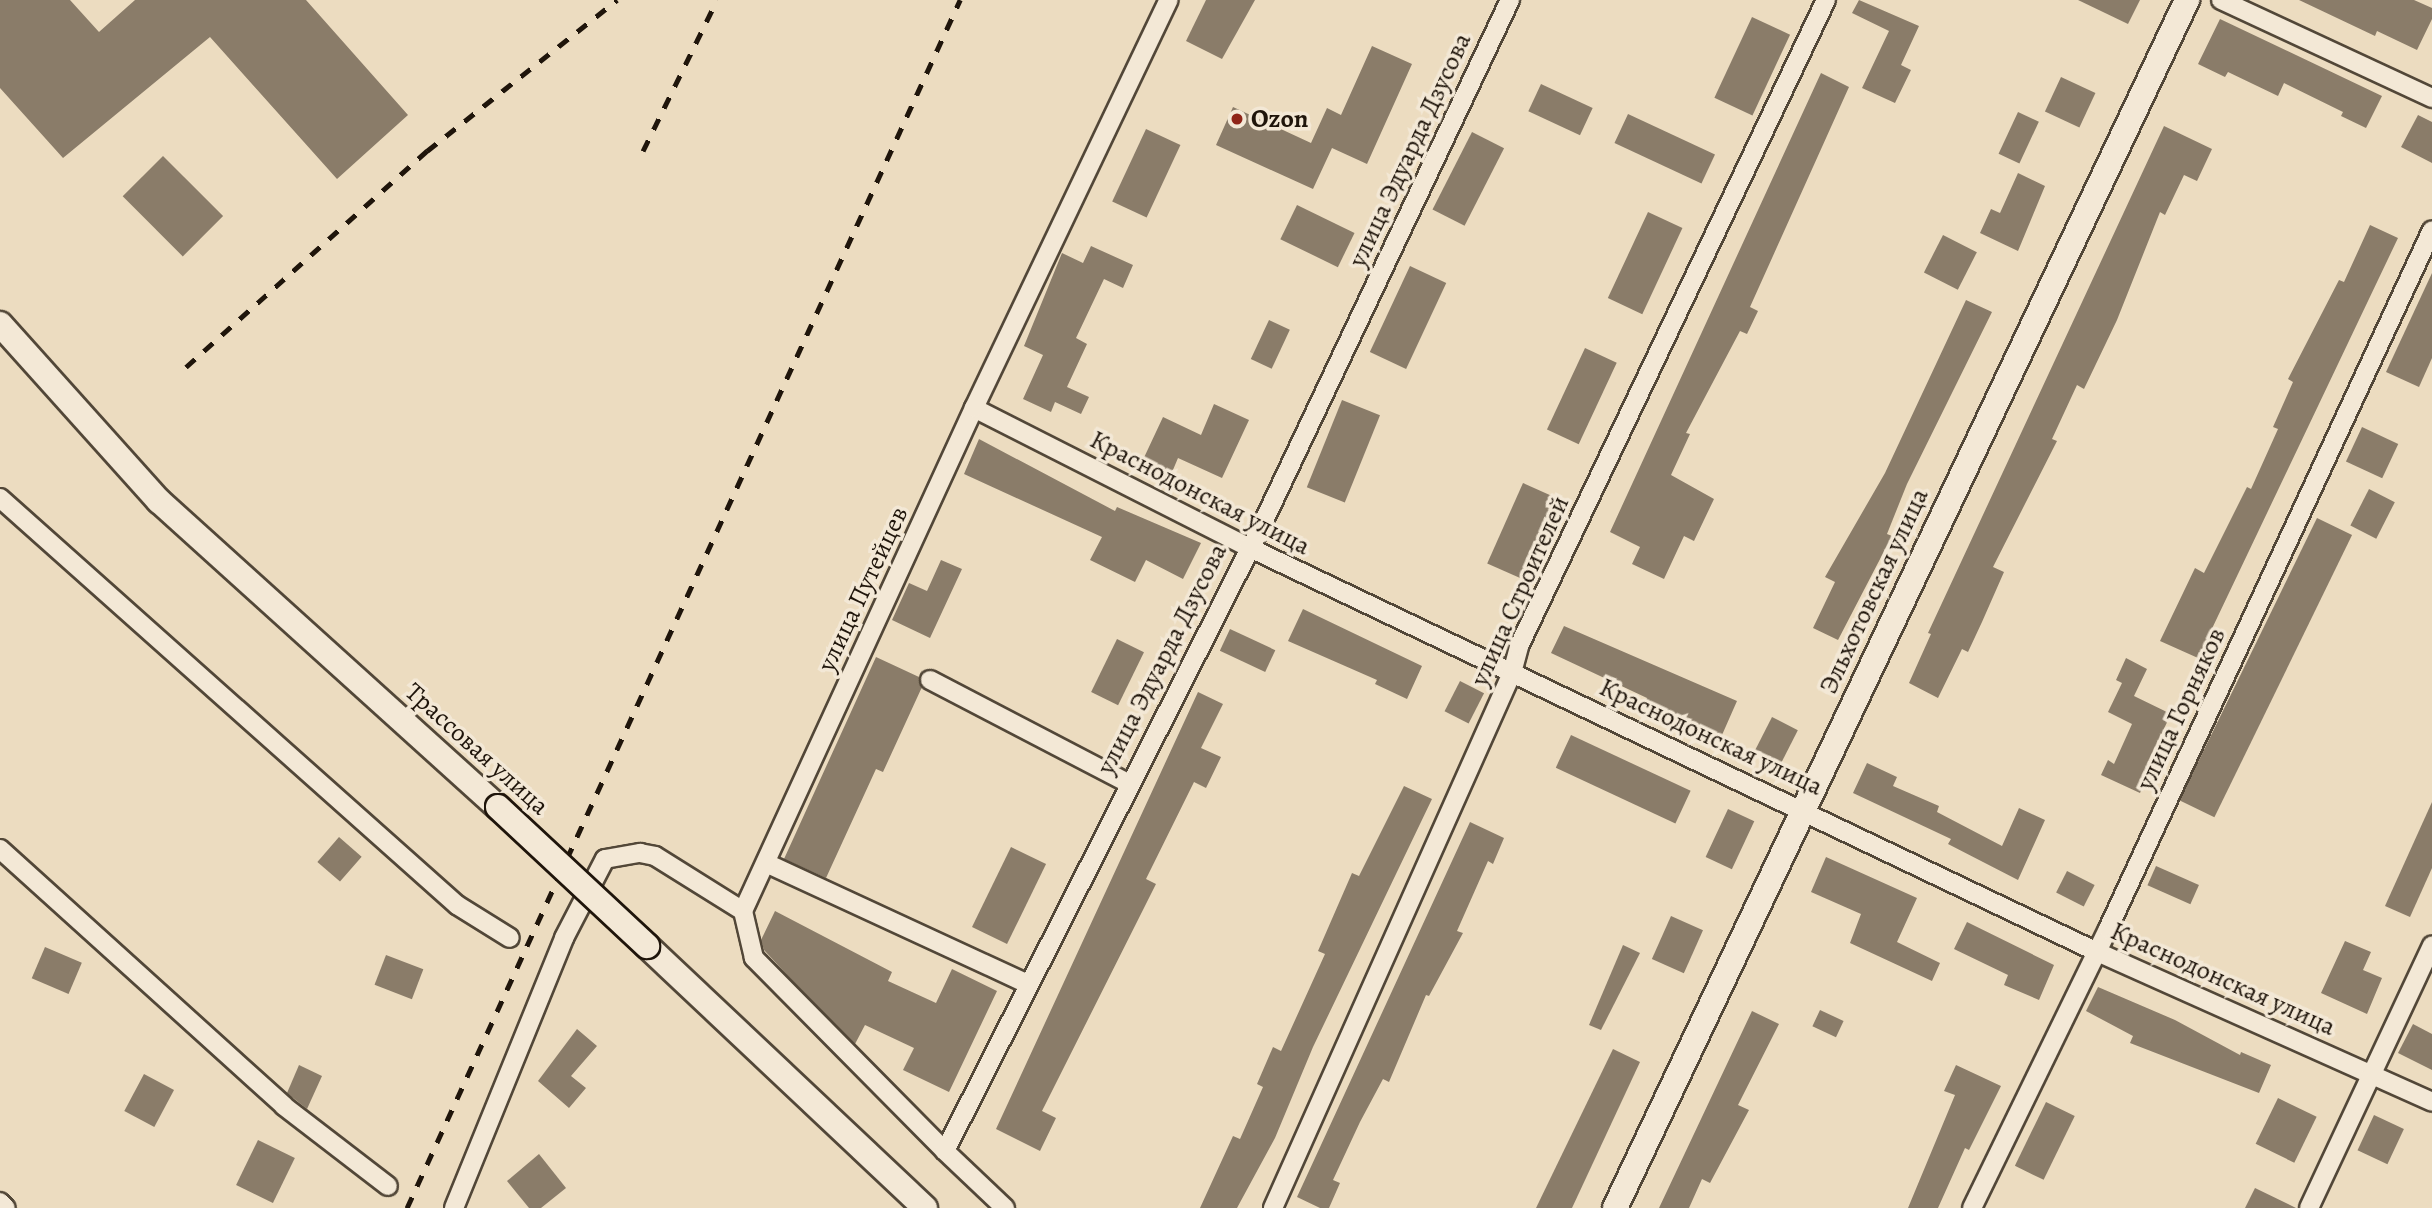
<!DOCTYPE html>
<meta charset="utf-8">
<style>
body{margin:0}
#map{position:relative;width:2432px;height:1208px;overflow:hidden;background:#ecdcc0;font-family:Alegreya,serif}
div>[style]{position:absolute}
[style*='--x']{left:calc(var(--x)*1px);top:calc(var(--y)*1px);width:calc(var(--w)*1px);rotate:calc(var(--a)*1deg)}
.building>*{inset:0;background:#8a7c69;transform-origin:0 0}
.roads{filter:drop-shadow(2px 0 #524738) drop-shadow(-2px 0 #524738) drop-shadow(0 2px #524738) drop-shadow(0 -2px #524738)}
.street>*{height:18px;margin:-9px;padding:0 9px;transform-origin:9px;border-radius:9px;background:#f3e8d6}
.secondary>*{height:24px;margin:-12px;padding:0 12px;transform-origin:12px;border-radius:12px;background:#f3e8d6}
.rail>*{height:5px;margin-top:-2.5px;transform-origin:0;background:repeating-linear-gradient(90deg,#1f150b 0 12px,transparent 0 24px)}
.bridges{filter:drop-shadow(2px 0 #1f150b) drop-shadow(-2px 0 #1f150b) drop-shadow(0 2px #1f150b) drop-shadow(0 -2px #1f150b)}
.secondary-bridge>*{height:24px;margin:-12px;padding:0 12px;transform-origin:12px;border-radius:12px;background:#f3e8d6}
.dots>*{width:19px;height:19px;translate:-50% -50%;box-sizing:border-box;border:4px solid #f3e8d6;border-radius:50%}
span{translate:-50% -50%;white-space:nowrap;text-align:center;line-height:1.15;-webkit-text-stroke:7px #f3e8d6;paint-order:stroke}
.poi-label{font-size:26px;color:#1f150b;font-weight:700}
.left{translate:0 -50%;text-align:left}
.street-label{font-size:26px;color:#1f150b}
</style>
<div id="map">
<div class="building">
<div style="clip-path:polygon(0 0,70px 0,99px 32px,135px 0,306px 0,408px 115px,337px 179px,210px 37px,63px 158px,0 88px)"></div>
<div style="clip-path:polygon(1206px 0,1255px 0,1222px 59px,1186px 41px)"></div>
<div style="clip-path:polygon(1859px 0,1919px 26px,1901px 65px,1911px 70px,1895px 103px,1862px 88px,1889px 31px,1852px 13px)"></div>
<div style="clip-path:polygon(2078px 0,2140px 0,2128px 24px)"></div>
<div style="clip-path:polygon(2299px 0,2414px 0,2432px 8px,2432px 19px,2417px 50px,2377px 31px,2375px 36px)"></div>
<div style="left:1752px;top:17px;width:42px;height:89px;rotate:25deg"></div>
<div style="clip-path:polygon(2220px 19px,2382px 96px,2366px 128px,2341px 116px,2343px 112px,2284px 83px,2278px 96px,2228px 72px,2225px 77px,2198px 64px)"></div>
<div style="clip-path:polygon(1372px 46px,1412px 64px,1367px 164px,1332px 148px,1313px 189px,1216px 145px,1233px 107px,1311px 143px,1327px 108px,1341px 115px)"></div>
<div style="clip-path:polygon(1821px 73px,1849px 87px,1750px 307px,1758px 311px,1747px 334px,1740px 331px,1686px 433px,1690px 434px,1671px 475px,1714px 499px,1694px 541px,1684px 536px,1664px 579px,1632px 564px,1640px 547px,1610px 532px)"></div>
<div style="left:2061px;top:77px;width:38px;height:38px;rotate:25deg"></div>
<div style="left:1541px;top:84px;width:57px;height:30px;rotate:25deg"></div>
<div style="left:2018px;top:112px;width:23px;height:46px;rotate:25deg"></div>
<div style="left:1628px;top:114px;width:96px;height:32px;rotate:25deg"></div>
<div style="clip-path:polygon(2418px 115px,2432px 122px,2432px 163px,2401px 147px)"></div>
<div style="clip-path:polygon(2164px 126px,2212px 149px,2197px 181px,2184px 175px,2165px 215px,2160px 212px,2117px 320px,2084px 389px,2077px 385px,2052px 439px,2057px 441px,1993px 567px,2004px 572px,1982px 622px,1968px 652px,1962px 649px,1938px 698px,1909px 683px,1931px 634px,1928px 633px)"></div>
<div style="left:1146px;top:129px;width:38px;height:80px;rotate:25deg"></div>
<div style="left:1472px;top:132px;width:36px;height:87px;rotate:27deg"></div>
<div style="left:163px;top:156px;width:85px;height:57px;rotate:45deg"></div>
<div style="clip-path:polygon(2018px 173px,2045px 186px,2018px 251px,1980px 233px,1991px 209px,2000px 213px)"></div>
<div style="left:1297px;top:205px;width:64px;height:38px;rotate:26deg"></div>
<div style="left:1648px;top:212px;width:38px;height:95px;rotate:25deg"></div>
<div style="clip-path:polygon(2370px 225px,2398px 238px,2198px 658px,2160px 641px,2195px 568px,2204px 573px,2247px 487px,2251px 489px,2278px 429px,2273px 427px,2293px 382px,2288px 379px,2339px 280px,2344px 282px)"></div>
<div style="left:1943px;top:235px;width:38px;height:42px;rotate:27deg"></div>
<div style="clip-path:polygon(1091px 246px,1133px 265px,1123px 288px,1104px 279px,1076px 338px,1087px 344px,1067px 387px,1089px 397px,1081px 414px,1055px 402px,1051px 412px,1023px 399px,1043px 355px,1024px 346px,1062px 253px,1083px 263px)"></div>
<div style="left:1410px;top:266px;width:40px;height:95px;rotate:25deg"></div>
<div style="clip-path:polygon(2432px 273px,2432px 358px,2419px 387px,2386px 372px)"></div>
<div style="clip-path:polygon(1966px 300px,1992px 312px,1907px 484px,1887px 534px,1892px 536px,1838px 640px,1813px 628px,1835px 582px,1825px 577px,1885px 473px)"></div>
<div style="left:1269px;top:320px;width:23px;height:43px;rotate:25deg"></div>
<div style="left:1585px;top:348px;width:35px;height:90px;rotate:25deg"></div>
<div style="left:1342px;top:400px;width:41px;height:94px;rotate:22deg"></div>
<div style="clip-path:polygon(1214px 404px,1249px 420px,1222px 478px,1178px 458px,1170px 477px,1141px 464px,1163px 417px,1201px 435px)"></div>
<div style="left:2362px;top:427px;width:40px;height:38px;rotate:25deg"></div>
<div style="clip-path:polygon(979px 439px,1115px 511px,1117px 507px,1201px 543px,1183px 579px,1146px 560px,1135px 582px,1090px 560px,1102px 537px,964px 474px)"></div>
<div style="left:1523px;top:483px;width:36px;height:88px;rotate:24deg"></div>
<div style="left:2369px;top:489px;width:29px;height:41px;rotate:27deg"></div>
<div style="left:2317px;top:518px;width:39px;height:314px;rotate:26deg"></div>
<div style="clip-path:polygon(941px 560px,962px 569px,930px 638px,892px 620px,909px 583px,927px 591px)"></div>
<div style="clip-path:polygon(1303px 609px,1422px 666px,1407px 699px,1375px 684px,1377px 680px,1288px 641px)"></div>
<div style="clip-path:polygon(1564px 626px,1737px 701px,1722px 735px,1645px 703px,1647px 698px,1551px 653px)"></div>
<div style="left:1230px;top:629px;width:50px;height:24px;rotate:25deg"></div>
<div style="left:1117px;top:639px;width:30px;height:59px;rotate:26deg"></div>
<div style="clip-path:polygon(876px 657px,919px 677px,922px 687px,883px 772px,876px 769px,826px 878px,784px 859px)"></div>
<div style="clip-path:polygon(2126px 658px,2147px 669px,2134px 696px,2171px 714px,2149px 760px,2153px 763px,2140px 793px,2101px 775px,2108px 760px,2114px 764px,2132px 724px,2108px 712px,2122px 683px,2116px 680px)"></div>
<div style="left:1460px;top:681px;width:27px;height:34px;rotate:27deg"></div>
<div style="clip-path:polygon(1198px 692px,1223px 704px,1201px 748px,1221px 757px,1206px 788px,1194px 782px,1146px 879px,1156px 884px,1042px 1111px,1056px 1118px,1040px 1151px,996px 1129px)"></div>
<div style="left:1772px;top:717px;width:29px;height:37px;rotate:27deg"></div>
<div style="left:1571px;top:735px;width:132px;height:36px;rotate:25deg"></div>
<div style="clip-path:polygon(1867px 763px,1897px 777px,1893px 786px,1939px 806px,1937px 812px,2002px 846px,2019px 808px,2045px 820px,2018px 880px,1948px 844px,1951px 839px,1853px 793px)"></div>
<div style="clip-path:polygon(1404px 786px,1432px 799px,1313px 1047px,1275px 1138px,1237px 1208px,1200px 1208px,1233px 1136px,1240px 1139px,1263px 1087px,1257px 1084px,1273px 1047px,1281px 1051px,1325px 954px,1318px 951px,1352px 873px,1359px 876px)"></div>
<div style="clip-path:polygon(2432px 802px,2432px 868px,2410px 917px,2385px 906px)"></div>
<div style="left:1728px;top:809px;width:29px;height:53px;rotate:25deg"></div>
<div style="clip-path:polygon(1470px 822px,1504px 838px,1493px 864px,1488px 861px,1457px 931px,1463px 933px,1429px 996px,1426px 995px,1389px 1082px,1383px 1079px,1360px 1122px,1333px 1180px,1340px 1183px,1329px 1208px,1320px 1208px,1297px 1197px)"></div>
<div style="left:339px;top:837px;width:30px;height:33px;rotate:41deg"></div>
<div style="left:1011px;top:847px;width:39px;height:89px;rotate:26deg"></div>
<div style="clip-path:polygon(1826px 857px,1917px 898px,1897px 942px,1940px 963px,1932px 981px,1850px 943px,1861px 914px,1811px 892px)"></div>
<div style="left:2156px;top:866px;width:47px;height:21px;rotate:24deg"></div>
<div style="left:2067px;top:871px;width:31px;height:24px;rotate:27deg"></div>
<div style="clip-path:polygon(775px 911px,892px 972px,888px 981px,936px 1003px,952px 969px,997px 991px,949px 1092px,903px 1070px,914px 1048px,865px 1025px,855px 1044px,790px 978px,764px 950px,761px 940px)"></div>
<div style="left:1671px;top:916px;width:35px;height:47px;rotate:24deg"></div>
<div style="clip-path:polygon(1967px 922px,2054px 965px,2039px 1000px,2004px 985px,2008px 975px,1954px 949px)"></div>
<div style="clip-path:polygon(2345px 941px,2371px 952px,2363px 970px,2382px 978px,2367px 1014px,2321px 993px)"></div>
<div style="clip-path:polygon(1623px 945px,1640px 953px,1601px 1030px,1589px 1025px)"></div>
<div style="left:45px;top:947px;width:40px;height:34px;rotate:23deg"></div>
<div style="left:386px;top:955px;width:40px;height:32px;rotate:21deg"></div>
<div style="clip-path:polygon(2098px 987px,2175px 1020px,2240px 1055px,2241px 1052px,2271px 1065px,2259px 1093px,2130px 1043px,2133px 1036px,2086px 1011px)"></div>
<div style="left:1820px;top:1010px;width:26px;height:18px;rotate:25deg"></div>
<div style="clip-path:polygon(1752px 1011px,1779px 1024px,1738px 1105px,1749px 1110px,1710px 1183px,1702px 1179px,1689px 1208px,1659px 1208px)"></div>
<div style="clip-path:polygon(2413px 1024px,2432px 1034px,2432px 1070px,2398px 1053px)"></div>
<div style="clip-path:polygon(577px 1029px,597px 1046px,571px 1076px,586px 1088px,569px 1108px,538px 1081px)"></div>
<div style="clip-path:polygon(1613px 1049px,1640px 1062px,1572px 1208px,1536px 1208px)"></div>
<div style="clip-path:polygon(299px 1065px,322px 1076px,307px 1109px,287px 1093px)"></div>
<div style="clip-path:polygon(1956px 1065px,2001px 1086px,1969px 1150px,1965px 1148px,1938px 1208px,1908px 1208px,1955px 1095px,1944px 1091px)"></div>
<div style="left:144px;top:1074px;width:34px;height:42px;rotate:28deg"></div>
<div style="left:2278px;top:1098px;width:43px;height:51px;rotate:26deg"></div>
<div style="left:2046px;top:1102px;width:32px;height:71px;rotate:26deg"></div>
<div style="left:2374px;top:1115px;width:33px;height:39px;rotate:25deg"></div>
<div style="left:258px;top:1140px;width:41px;height:50px;rotate:26deg"></div>
<div style="clip-path:polygon(539px 1154px,566px 1188px,541px 1208px,529px 1208px,507px 1181px)"></div>
<div style="clip-path:polygon(2255px 1188px,2296px 1208px,2245px 1208px)"></div>
</div>
<div class="roads">
<div class="street">
<div style="--x:2221;--y:0;--w:233;--a:24.9"></div>
<div style="--x:974;--y:408;--w:307;--a:26.9"></div>
<div style="--x:1248;--y:547;--w:938;--a:25.5"></div>
<div style="--x:2095;--y:951;--w:369;--a:24.1"></div>
<div style="--x:0;--y:498;--w:612;--a:41.69"></div>
<div style="--x:457;--y:905;--w:62;--a:31.9"></div>
<div style="--x:930;--y:680;--w:223;--a:27.5"></div>
<div style="--x:0;--y:849;--w:383;--a:42.1"></div>
<div style="--x:284;--y:1106;--w:131;--a:37.6"></div>
<div style="--x:766;--y:863;--w:286;--a:24.8"></div>
<div style="--x:945;--y:1151;--w:272;--a:-134.7"></div>
<div style="--x:754;--y:958;--w:48;--a:-103.2"></div>
<div style="--x:743;--y:911;--w:554;--a:-65.33"></div>
<div style="--x:974;--y:408;--w:452;--a:-64.5"></div>
<div style="--x:0;--y:1202;--w:8;--a:45"></div>
<div style="--x:454;--y:1208;--w:292;--a:-67.8"></div>
<div style="--x:564;--y:938;--w:89;--a:-62.6"></div>
<div style="--x:605;--y:859;--w:36;--a:-10"></div>
<div style="--x:640;--y:853;--w:15;--a:11"></div>
<div style="--x:655;--y:856;--w:104;--a:32"></div>
<div style="--x:1005;--y:1208;--w:83;--a:-136.5"></div>
<div style="--x:945;--y:1151;--w:699;--a:-63.14"></div>
<div style="--x:1261;--y:527;--w:583;--a:-64.71"></div>
<div style="--x:1273;--y:1208;--w:586;--a:-65.93"></div>
<div style="--x:1512;--y:673;--w:28;--a:-75"></div>
<div style="--x:1519;--y:646;--w:715;--a:-64.58"></div>
<div style="--x:1972;--y:1208;--w:310;--a:-64"></div>
<div style="--x:2108;--y:929;--w:770;--a:-65.13"></div>
<div style="--x:2309;--y:1208;--w:290;--a:-64.9"></div>
</div>
<div class="secondary">
<div style="--x:0;--y:324;--w:238;--a:48.1"></div>
<div style="--x:159;--y:501;--w:457;--a:42.1"></div>
<div style="--x:647;--y:946;--w:382;--a:43.3"></div>
<div style="--x:1615;--y:1208;--w:1337;--a:-64.66"></div>
</div>
</div>
<div class="rail">
<div style="--x:643;--y:151;--w:168;--a:-63.9"></div>
<div style="--x:186;--y:367;--w:324;--a:-41.9"></div>
<div style="--x:427;--y:151;--w:243;--a:-38.5"></div>
<div style="--x:407;--y:1208;--w:1329;--a:-65.4"></div>
</div>
<div class="bridges">
<div class="secondary-bridge">
<div style="--x:498;--y:807;--w:204;--a:43"></div>
</div>
</div>
<div class="dots">
<div style="left:1237px;top:119px;background:#8f2418"></div>
</div>
<div class="poi-label">
<span class="left" style="left:1251px;top:119px">Ozon</span>
</div>
<div class="street-label">
<span style="left:1410px;top:150px;rotate:-65deg">улица Эдуарда Дзусова</span>
<span style="left:1200px;top:493px;rotate:27deg">Краснодонская улица</span>
<span style="left:863px;top:589px;rotate:-65deg">улица Путейцев</span>
<span style="left:1520px;top:591px;rotate:-66deg">улица Строителей</span>
<span style="left:1874px;top:591px;rotate:-65deg">Эльхотовская улица</span>
<span style="left:1162px;top:659px;rotate:-63deg">улица Эдуарда Дзусова</span>
<span style="left:2181px;top:709px;rotate:-65deg">улица Горняков</span>
<span style="left:1711px;top:737px;rotate:25deg">Краснодонская улица</span>
<span style="left:477px;top:749px;rotate:42deg">Трассовая улица</span>
<span style="left:2223px;top:979px;rotate:24deg">Краснодонская улица</span>
</div>
</div>
